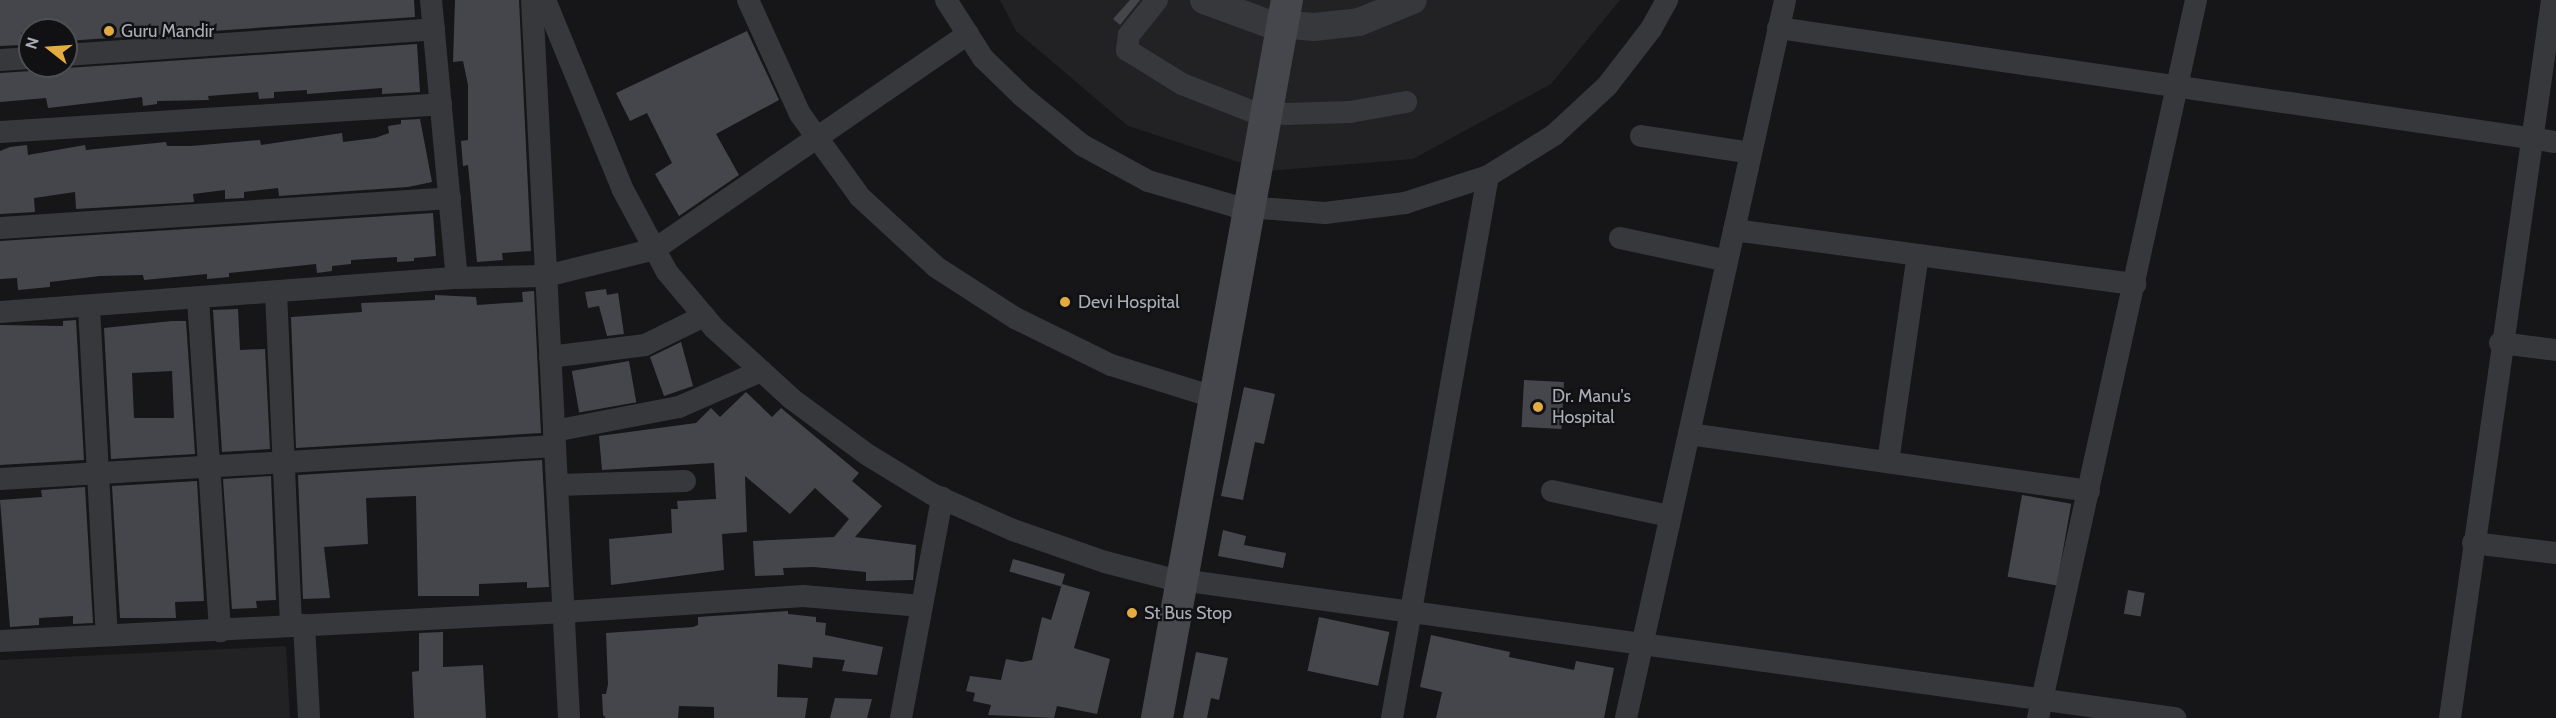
<!DOCTYPE html>
<style>
body{margin:0}
#map{position:relative;width:2556px;height:718px;overflow:hidden;background:#161618;font-family:Cabin,sans-serif}
div>[style]{position:absolute}
[style*='--x']{left:calc(var(--x)*1px);top:calc(var(--y)*1px);width:calc(var(--w)*1px);rotate:calc(var(--a)*1deg)}
.built>*{inset:0;background:#222225}
.building>*{inset:0;background:#45464b;transform-origin:0 0}
.minor>*{height:22px;margin:-11px;padding:0 11px;transform-origin:11px;border-radius:11px;background:#37383c}
.tertiary>*{height:28px;margin:-14px;padding:0 14px;transform-origin:14px;border-radius:14px;background:#37383c}
.secondary>*{height:32px;margin:-16px;padding:0 16px;transform-origin:16px;border-radius:16px;background:#46474c}
.dots>*{width:16px;height:16px;translate:-50% -50%;box-sizing:border-box;border:3px solid #111113;border-radius:50%}
span{translate:-50% -50%;white-space:nowrap;text-align:center;line-height:1.15;-webkit-text-stroke:4.5px #111113;paint-order:stroke}
.poi-label{font-size:18px;color:#a9adb7}
.left{translate:0 -50%;text-align:left}
.north{position:absolute;left:18px;top:18px;width:60px;height:60px;box-sizing:border-box;background:#111113;border:2px solid #4e4f55;border-radius:50%;rotate:287deg;font-size:16px;font-weight:700;line-height:24px;text-align:center;color:#a9adb7}
.north::after{content:'';display:block;margin:auto;width:21px;height:27px;background:#e3ac43;clip-path:polygon(50% 0,100% 100%,50% 72%,0 100%)}
</style>
<div id="map">
<div class="built">
<div style="clip-path:polygon(1000px 0,1620px 0,1551px 84px,1413px 159px,1266px 171px,1128px 126px,1016px 31px)"></div>
<div style="clip-path:polygon(286px 646px,290px 718px,0 718px,0 660px)"></div>
</div>
<div class="building">
<div style="clip-path:polygon(0 0,414px 0,415px 17px,66px 41px,66px 30px,30px 30px,21px 33px,22px 45px,0 46px)"></div>
<div style="clip-path:polygon(455px 0,519px 0,531px 251px,502px 253px,503px 260px,477px 262px,468px 165px,463px 166px,461px 141px,468px 140px,468px 85px,463px 61px,453px 62px)"></div>
<div style="clip-path:polygon(1130px 0,1140px 0,1120px 25px,1113px 19px)"></div>
<div style="clip-path:polygon(747px 31px,779px 100px,716px 134px,739px 175px,679px 216px,655px 174px,672px 163px,647px 113px,630px 121px,616px 93px)"></div>
<div style="clip-path:polygon(417px 44px,420px 92px,382px 94px,382px 88px,307px 94px,307px 90px,274px 92px,274px 98px,259px 99px,258px 92px,208px 96px,209px 100px,157px 101px,157px 104px,143px 106px,142px 97px,48px 108px,46px 98px,0 102px,0 73px,31px 71px,40px 66px,67px 68px)"></div>
<div style="clip-path:polygon(420px 119px,432px 182px,408px 187px,279px 196px,278px 188px,244px 192px,244px 198px,225px 199px,225px 190px,193px 194px,194px 202px,76px 209px,75px 192px,34px 198px,35px 212px,0 214px,0 151px,10px 147px,27px 145px,28px 155px,85px 145px,86px 150px,166px 142px,167px 146px,191px 146px,260px 140px,261px 145px,342px 133px,343px 142px,375px 138px,389px 133px,388px 126px,401px 124px,401px 120px)"></div>
<div style="clip-path:polygon(433px 213px,436px 256px,414px 258px,414px 261px,397px 262px,397px 257px,351px 260px,351px 264px,332px 266px,332px 271px,317px 273px,316px 264px,229px 273px,229px 277px,207px 279px,207px 274px,144px 280px,143px 275px,100px 276px,50px 282px,50px 287px,18px 290px,17px 278px,0 279px,0 241px)"></div>
<div style="clip-path:polygon(606px 289px,607px 295px,618px 293px,624px 334px,607px 336px,599px 306px,588px 308px,585px 292px)"></div>
<div style="clip-path:polygon(534px 291px,541px 433px,296px 448px,291px 317px,362px 312px,361px 303px,435px 300px,435px 295px,476px 297px,477px 305px,523px 302px,522px 292px)"></div>
<div style="clip-path:polygon(238px 309px,240px 350px,265px 349px,270px 449px,222px 452px,213px 310px)"></div>
<div style="clip-path:polygon(76px 320px,84px 460px,0 465px,0 325px,63px 326px,63px 321px)"></div>
<div style="clip-path:polygon(evenodd,172px 321px,186px 321px,195px 454px,111px 459px,104px 328px,172px 321px,172px 371px,174px 418px,134px 418px,132px 373px,172px 371px)"></div>
<div style="clip-path:polygon(681px 342px,693px 386px,664px 396px,650px 357px)"></div>
<div style="left:629px;top:361px;width:42px;height:58px;rotate:80deg"></div>
<div style="left:1524px;top:380px;width:40px;height:47px;rotate:3deg"></div>
<div style="clip-path:polygon(1244px 387px,1275px 394px,1264px 444px,1255px 442px,1243px 500px,1221px 496px)"></div>
<div style="clip-path:polygon(746px 392px,772px 417px,781px 408px,859px 473px,852px 481px,882px 506px,855px 537px,916px 545px,913px 580px,866px 581px,866px 572px,814px 567px,783px 568px,784px 575px,755px 576px,753px 541px,834px 537px,849px 519px,815px 488px,790px 514px,745px 476px,747px 532px,722px 534px,724px 570px,611px 585px,609px 539px,672px 533px,671px 509px,678px 509px,677px 501px,716px 499px,714px 463px,602px 470px,599px 436px,696px 423px,711px 408px,720px 417px)"></div>
<div style="clip-path:polygon(542px 460px,549px 587px,527px 588px,527px 582px,479px 584px,479px 596px,418px 596px,416px 496px,366px 498px,368px 544px,324px 547px,330px 598px,303px 599px,298px 475px)"></div>
<div style="clip-path:polygon(271px 476px,276px 600px,256px 601px,257px 608px,232px 609px,223px 479px)"></div>
<div style="clip-path:polygon(197px 481px,204px 601px,175px 602px,176px 618px,120px 618px,112px 486px)"></div>
<div style="clip-path:polygon(85px 487px,93px 623px,73px 624px,73px 616px,39px 618px,39px 625px,10px 627px,0 500px,42px 497px,41px 490px)"></div>
<div style="left:2022px;top:495px;width:50px;height:83px;rotate:10deg"></div>
<div style="clip-path:polygon(1223px 530px,1246px 536px,1244px 545px,1286px 553px,1283px 568px,1218px 556px)"></div>
<div style="left:1013px;top:559px;width:54px;height:13px;rotate:16deg"></div>
<div style="clip-path:polygon(1062px 584px,1090px 592px,1074px 648px,1110px 659px,1097px 714px,1057px 706px,1054px 718px,988px 715px,991px 705px,973px 701px,975px 693px,966px 691px,970px 676px,1001px 680px,1006px 659px,1022px 662px,1032px 660px,1042px 617px,1051px 620px)"></div>
<div style="left:2128px;top:590px;width:17px;height:24px;rotate:10deg"></div>
<div style="clip-path:polygon(788px 611px,788px 614px,816px 617px,816px 622px,826px 623px,825px 635px,883px 647px,877px 675px,842px 671px,845px 660px,813px 657px,812px 668px,778px 664px,777px 697px,808px 698px,805px 718px,714px 718px,714px 707px,679px 706px,678px 718px,606px 718px,603px 715px,602px 694px,606px 694px,608px 684px,606px 633px,693px 627px,698px 625px,698px 617px)"></div>
<div style="left:1319px;top:617px;width:72px;height:55px;rotate:12deg"></div>
<div style="clip-path:polygon(443px 632px,443px 667px,483px 665px,486px 718px,414px 718px,412px 672px,419px 671px,419px 633px)"></div>
<div style="clip-path:polygon(1431px 635px,1510px 652px,1509px 657px,1574px 670px,1576px 661px,1614px 668px,1604px 718px,1436px 718px,1442px 692px,1420px 687px)"></div>
<div style="clip-path:polygon(1196px 652px,1228px 658px,1219px 700px,1211px 698px,1207px 718px,1183px 718px)"></div>
<div style="clip-path:polygon(835px 698px,872px 699px,867px 718px,830px 718px)"></div>
</div>
<div class="minor">
<div style="--x:431;--y:0;--w:279;--a:84.7"></div>
<div style="--x:532;--y:0;--w:719;--a:87.05"></div>
<div style="--x:545;--y:0;--w:205;--a:67.7"></div>
<div style="--x:623;--y:190;--w:93;--a:61.8"></div>
<div style="--x:667;--y:272;--w:73;--a:50"></div>
<div style="--x:714;--y:328;--w:105;--a:42.3"></div>
<div style="--x:792;--y:399;--w:94;--a:36.4"></div>
<div style="--x:868;--y:455;--w:75;--a:31.4"></div>
<div style="--x:932;--y:494;--w:89;--a:24"></div>
<div style="--x:1013;--y:530;--w:97;--a:19.2"></div>
<div style="--x:1105;--y:562;--w:64;--a:14.5"></div>
<div style="--x:1167;--y:578;--w:1018;--a:7.91"></div>
<div style="--x:748;--y:0;--w:125;--a:65.5"></div>
<div style="--x:800;--y:114;--w:102;--a:54.1"></div>
<div style="--x:860;--y:197;--w:103;--a:42.6"></div>
<div style="--x:936;--y:267;--w:94;--a:32.8"></div>
<div style="--x:1015;--y:318;--w:107;--a:26.1"></div>
<div style="--x:1111;--y:365;--w:94;--a:17.3"></div>
<div style="--x:946;--y:0;--w:69;--a:57.5"></div>
<div style="--x:983;--y:58;--w:54;--a:44.3"></div>
<div style="--x:1022;--y:96;--w:77;--a:39.2"></div>
<div style="--x:1082;--y:145;--w:75;--a:28.6"></div>
<div style="--x:1148;--y:181;--w:90;--a:16.2"></div>
<div style="--x:1234;--y:206;--w:91;--a:4.4"></div>
<div style="--x:1325;--y:213;--w:81;--a:-7.1"></div>
<div style="--x:1405;--y:203;--w:87;--a:-18"></div>
<div style="--x:1488;--y:176;--w:78;--a:-31.8"></div>
<div style="--x:1554;--y:135;--w:72;--a:-42.8"></div>
<div style="--x:1607;--y:86;--w:72;--a:-52.3"></div>
<div style="--x:1651;--y:29;--w:33;--a:-61"></div>
<div style="--x:1157;--y:0;--w:45;--a:128.7"></div>
<div style="--x:1129;--y:35;--w:15;--a:98"></div>
<div style="--x:1127;--y:50;--w:65;--a:31.7"></div>
<div style="--x:1182;--y:84;--w:74;--a:21.4"></div>
<div style="--x:1251;--y:111;--w:35;--a:5"></div>
<div style="--x:1286;--y:114;--w:64;--a:-1.8"></div>
<div style="--x:1350;--y:112;--w:57;--a:-10.1"></div>
<div style="--x:1778;--y:28;--w:786;--a:8.34"></div>
<div style="--x:66;--y:55;--w:369;--a:-4"></div>
<div style="--x:0;--y:60;--w:30;--a:-4"></div>
<div style="--x:0;--y:132;--w:442;--a:-3.6"></div>
<div style="--x:1641;--y:136;--w:111;--a:8.8"></div>
<div style="--x:0;--y:228;--w:451;--a:-3.8"></div>
<div style="--x:1734;--y:230;--w:405;--a:7.7"></div>
<div style="--x:1620;--y:238;--w:109;--a:12.1"></div>
<div style="--x:276;--y:293;--w:333;--a:87.4"></div>
<div style="--x:198;--y:299;--w:333;--a:86.2"></div>
<div style="--x:89;--y:307;--w:328;--a:86.9"></div>
<div style="--x:0;--y:312;--w:458;--a:-4.3"></div>
<div style="--x:457;--y:278;--w:89;--a:-1.3"></div>
<div style="--x:546;--y:276;--w:112;--a:-13.9"></div>
<div style="--x:655;--y:249;--w:380;--a:-34.5"></div>
<div style="--x:2500;--y:343;--w:56;--a:7.1"></div>
<div style="--x:550;--y:357;--w:96;--a:-7.2"></div>
<div style="--x:645;--y:345;--w:66;--a:-26.2"></div>
<div style="--x:554;--y:431;--w:127;--a:-10.9"></div>
<div style="--x:679;--y:407;--w:90;--a:-23.7"></div>
<div style="--x:1689;--y:434;--w:404;--a:8.1"></div>
<div style="--x:1888;--y:462;--w:209;--a:-81.8"></div>
<div style="--x:0;--y:479;--w:556;--a:-3.4"></div>
<div style="--x:557;--y:485;--w:128;--a:-1.8"></div>
<div style="--x:1552;--y:491;--w:121;--a:12"></div>
<div style="--x:2473;--y:543;--w:84;--a:6.9"></div>
<div style="--x:304;--y:625;--w:93;--a:86.9"></div>
<div style="--x:0;--y:641;--w:565;--a:-2.94"></div>
<div style="--x:564;--y:612;--w:240;--a:-3.8"></div>
<div style="--x:803;--y:596;--w:119;--a:4.8"></div>
<div style="--x:901;--y:718;--w:224;--a:-79.4"></div>
<div style="--x:1392;--y:718;--w:550;--a:-79.96"></div>
<div style="--x:1626;--y:718;--w:735;--a:-77.51"></div>
<div style="--x:2038;--y:718;--w:735;--a:-77.59"></div>
<div style="--x:2450;--y:718;--w:725;--a:-81.91"></div>
</div>
<div class="tertiary">
<div style="--x:1204;--y:0;--w:67;--a:20.1"></div>
<div style="--x:1267;--y:23;--w:47;--a:4.9"></div>
<div style="--x:1314;--y:27;--w:45;--a:-6.3"></div>
<div style="--x:1359;--y:22;--w:58;--a:-22.2"></div>
</div>
<div class="secondary">
<div style="--x:1157;--y:718;--w:730;--a:-79.74"></div>
</div>
<div class="dots">
<div style="left:109px;top:31px;background:#e3ac43"></div>
<div style="left:1065px;top:302px;background:#e3ac43"></div>
<div style="left:1538px;top:407px;background:#e3ac43"></div>
<div style="left:1132px;top:613px;background:#e3ac43"></div>
</div>
<div class="poi-label">
<span class="left" style="left:121px;top:31px">Guru Mandir</span>
<span class="left" style="left:1078px;top:302px">Devi Hospital</span>
<span class="left" style="left:1552px;top:407px">Dr. Manu's<br>Hospital</span>
<span class="left" style="left:1144px;top:613px">St Bus Stop</span>
</div>
<div class="north">N</div>
</div>
